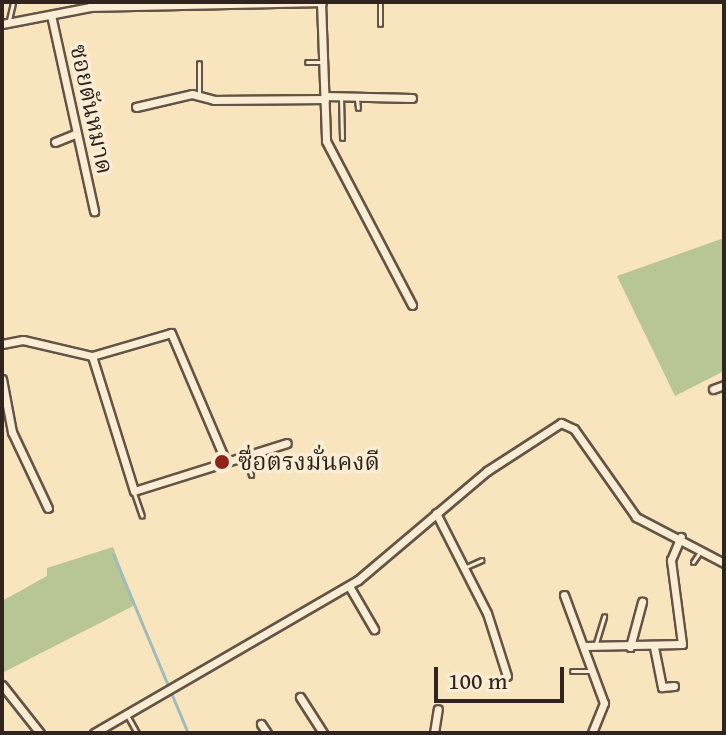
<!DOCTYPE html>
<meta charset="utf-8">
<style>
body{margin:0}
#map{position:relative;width:726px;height:735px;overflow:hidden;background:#f8e4bd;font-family:"Gentium Book Plus","Noto Serif Thai",serif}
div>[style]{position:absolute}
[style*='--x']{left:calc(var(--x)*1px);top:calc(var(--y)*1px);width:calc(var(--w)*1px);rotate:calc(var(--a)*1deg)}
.green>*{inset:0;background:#b8c595}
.stream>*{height:3px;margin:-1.5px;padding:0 1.5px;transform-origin:1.5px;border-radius:1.5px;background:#a0bcba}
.roads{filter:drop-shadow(2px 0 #635446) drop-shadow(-2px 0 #635446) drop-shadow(0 2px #635446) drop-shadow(0 -2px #635446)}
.service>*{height:3px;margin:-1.5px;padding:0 1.5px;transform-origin:1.5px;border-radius:1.5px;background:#faedd4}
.minor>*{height:7px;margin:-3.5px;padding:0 3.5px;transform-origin:3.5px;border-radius:3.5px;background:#faedd4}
.dots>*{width:22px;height:22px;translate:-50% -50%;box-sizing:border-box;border:4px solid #faedd4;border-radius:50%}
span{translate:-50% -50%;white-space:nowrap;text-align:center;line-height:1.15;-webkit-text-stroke:7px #faedd4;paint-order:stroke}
.street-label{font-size:24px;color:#31241e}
.poi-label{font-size:24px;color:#31241e}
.left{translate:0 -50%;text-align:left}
.frame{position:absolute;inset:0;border:4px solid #31241e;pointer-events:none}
.scale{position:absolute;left:434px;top:667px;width:130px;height:36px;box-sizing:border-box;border:4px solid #31241e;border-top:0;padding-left:10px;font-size:24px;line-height:28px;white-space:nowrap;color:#31241e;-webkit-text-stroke:6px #faedd4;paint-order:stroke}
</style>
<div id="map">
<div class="green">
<div style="clip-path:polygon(724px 238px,724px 371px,675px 396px,617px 276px)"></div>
<div style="clip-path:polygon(113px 547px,135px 605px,4px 672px,2px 601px,47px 576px,47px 568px)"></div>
</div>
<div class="stream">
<div style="--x:113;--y:554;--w:194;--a:67.3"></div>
</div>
<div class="roads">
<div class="service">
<div style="--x:9;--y:20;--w:18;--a:-77"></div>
<div style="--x:380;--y:24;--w:22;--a:-90"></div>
<div style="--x:307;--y:62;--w:16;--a:0"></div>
<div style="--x:199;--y:96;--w:33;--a:-90"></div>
<div style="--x:341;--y:97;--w:41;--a:88.6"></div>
<div style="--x:357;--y:99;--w:9;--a:84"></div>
<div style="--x:245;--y:456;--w:20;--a:72"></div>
<div style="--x:134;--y:493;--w:24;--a:71"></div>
<div style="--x:693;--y:562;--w:12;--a:-55"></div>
<div style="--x:466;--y:567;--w:17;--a:-24"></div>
<div style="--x:596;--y:643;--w:28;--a:-73"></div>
<div style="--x:572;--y:671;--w:17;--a:0"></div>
<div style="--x:127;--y:715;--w:21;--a:61"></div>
</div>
<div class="minor">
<div style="--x:321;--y:2;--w:139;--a:87.9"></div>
<div style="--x:326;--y:141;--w:185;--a:62.3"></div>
<div style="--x:51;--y:15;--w:201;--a:77.6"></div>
<div style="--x:2;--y:24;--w:90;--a:-10.9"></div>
<div style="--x:90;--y:7;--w:232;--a:-1.2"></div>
<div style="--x:325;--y:96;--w:87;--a:1.3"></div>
<div style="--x:136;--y:107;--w:57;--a:-13.1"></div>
<div style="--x:192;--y:94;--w:23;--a:15"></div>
<div style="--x:214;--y:100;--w:111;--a:-0.5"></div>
<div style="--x:55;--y:142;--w:22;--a:-22"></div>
<div style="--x:2;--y:344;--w:21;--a:-11"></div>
<div style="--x:23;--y:340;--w:71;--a:13.1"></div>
<div style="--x:92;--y:356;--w:82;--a:-16.2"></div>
<div style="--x:171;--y:333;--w:140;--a:66.9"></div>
<div style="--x:92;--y:356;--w:141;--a:72.7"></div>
<div style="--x:134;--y:491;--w:160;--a:-17.4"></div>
<div style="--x:2;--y:379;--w:54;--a:79.3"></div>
<div style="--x:12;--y:432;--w:84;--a:64.7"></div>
<div style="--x:713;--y:389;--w:12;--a:-20"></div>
<div style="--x:436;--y:513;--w:112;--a:63"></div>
<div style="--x:487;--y:613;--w:66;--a:72.4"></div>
<div style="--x:349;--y:586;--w:50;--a:59.8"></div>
<div style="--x:564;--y:595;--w:115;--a:69.7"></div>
<div style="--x:604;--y:703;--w:32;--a:112"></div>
<div style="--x:585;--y:646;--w:97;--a:-1.2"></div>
<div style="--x:682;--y:644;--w:85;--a:-97.5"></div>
<div style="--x:671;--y:560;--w:25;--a:-67"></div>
<div style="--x:630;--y:647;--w:47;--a:-75.1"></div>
<div style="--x:654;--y:647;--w:41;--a:78.7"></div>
<div style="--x:662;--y:687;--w:12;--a:-5"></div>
<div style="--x:2;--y:685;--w:61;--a:51.6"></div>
<div style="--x:300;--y:697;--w:43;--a:57.4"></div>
<div style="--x:261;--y:724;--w:11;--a:56"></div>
<div style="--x:94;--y:733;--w:305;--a:-30.1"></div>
<div style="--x:358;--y:580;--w:169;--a:-40.2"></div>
<div style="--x:487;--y:471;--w:88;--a:-33"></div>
<div style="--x:561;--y:423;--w:14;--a:25"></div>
<div style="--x:574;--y:429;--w:108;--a:54.8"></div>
<div style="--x:636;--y:517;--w:99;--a:27.6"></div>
<div style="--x:434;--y:733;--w:24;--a:-81"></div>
</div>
</div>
<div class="dots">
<div style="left:222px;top:462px;background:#8f2418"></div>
</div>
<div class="street-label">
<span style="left:92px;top:109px;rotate:78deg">ซอยตันหมาด</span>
</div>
<div class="poi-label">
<span class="left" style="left:238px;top:462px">ซื่อตรงมั่นคงดี</span>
</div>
<div class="frame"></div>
<div class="scale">100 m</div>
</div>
